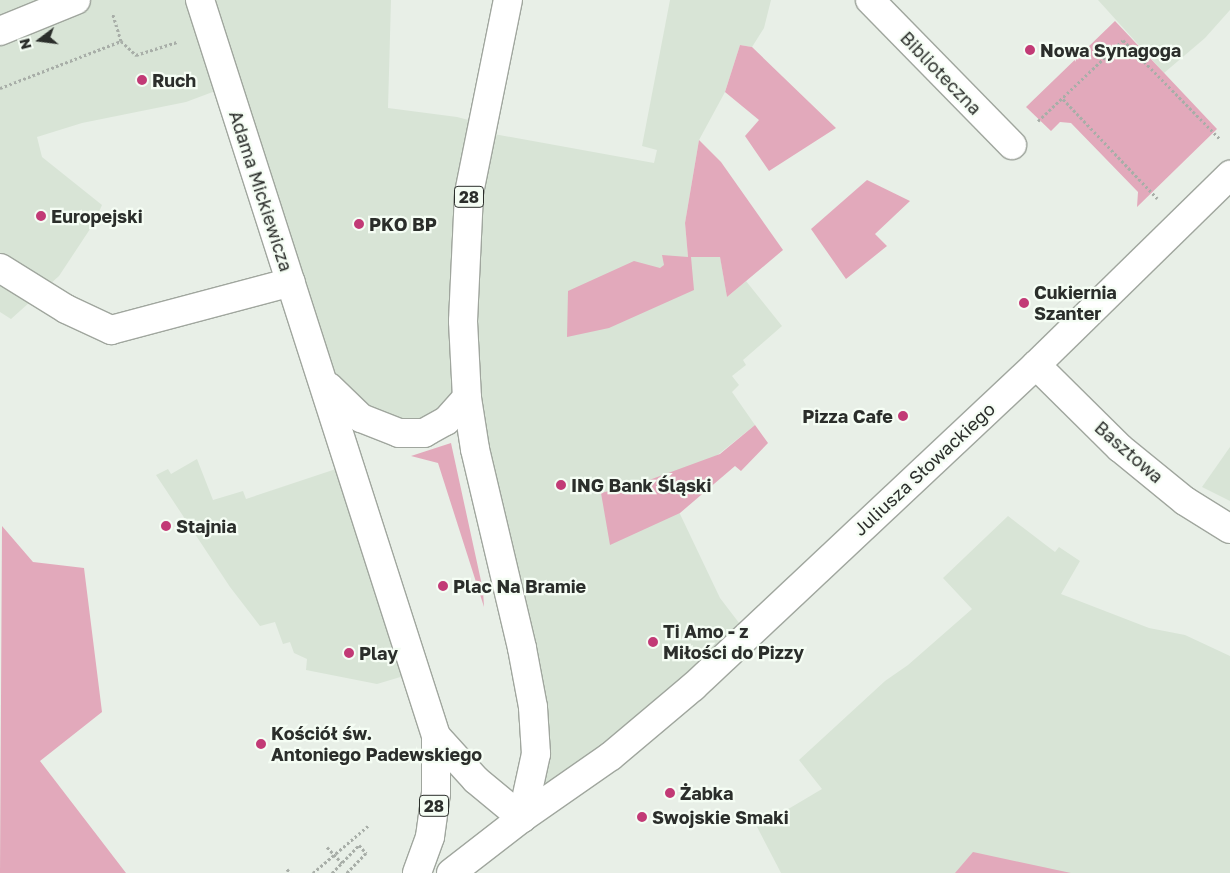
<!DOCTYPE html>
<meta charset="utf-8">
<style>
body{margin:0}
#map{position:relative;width:1230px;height:873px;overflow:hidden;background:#e8efe7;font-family:"Golos Text",sans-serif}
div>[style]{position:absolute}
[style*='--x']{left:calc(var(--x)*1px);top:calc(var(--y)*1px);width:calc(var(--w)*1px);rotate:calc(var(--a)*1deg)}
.built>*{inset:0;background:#d8e4d6}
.green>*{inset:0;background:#e2a9bb}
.path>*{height:3px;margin-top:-1.5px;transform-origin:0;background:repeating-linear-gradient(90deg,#a8aea8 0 2.5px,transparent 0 5px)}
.roads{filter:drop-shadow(1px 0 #a0a69e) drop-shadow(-1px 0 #a0a69e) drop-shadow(0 1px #a0a69e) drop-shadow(0 -1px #a0a69e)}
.minor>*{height:28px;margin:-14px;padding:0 14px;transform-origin:14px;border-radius:14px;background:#fff}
.tertiary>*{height:28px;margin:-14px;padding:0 14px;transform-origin:14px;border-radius:14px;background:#fff}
.primary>*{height:28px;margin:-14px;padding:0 14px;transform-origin:14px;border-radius:14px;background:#fff}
.dots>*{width:14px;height:14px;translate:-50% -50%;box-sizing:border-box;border:2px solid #f5fdf4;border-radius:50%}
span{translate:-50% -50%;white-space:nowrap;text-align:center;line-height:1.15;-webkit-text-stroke:4.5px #f5fdf4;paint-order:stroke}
.shield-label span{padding:1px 4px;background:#f5fdf4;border:1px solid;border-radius:4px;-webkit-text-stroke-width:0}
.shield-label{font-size:16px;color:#2b2e2b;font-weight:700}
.poi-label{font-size:18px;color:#2b2e2b;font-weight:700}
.left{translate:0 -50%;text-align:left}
.right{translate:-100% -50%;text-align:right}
.street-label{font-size:18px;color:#2b2e2b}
.north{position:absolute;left:15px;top:15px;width:50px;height:50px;-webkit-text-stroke:4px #f5fdf4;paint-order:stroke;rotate:255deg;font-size:14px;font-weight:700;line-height:20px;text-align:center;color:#2b2e2b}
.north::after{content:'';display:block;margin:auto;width:18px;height:22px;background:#2b2e2b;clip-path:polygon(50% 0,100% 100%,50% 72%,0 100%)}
</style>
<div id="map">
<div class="built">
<div style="clip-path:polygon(0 0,391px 0,388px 108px,457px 117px,484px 124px,483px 132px,654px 163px,657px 150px,642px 146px,670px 0,771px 0,764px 28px,752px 47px,740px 45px,725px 92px,699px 140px,685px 223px,688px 257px,720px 256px,727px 297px,746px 281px,782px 326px,743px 360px,746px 365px,732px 376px,739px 385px,732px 392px,755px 425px,670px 493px,720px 598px,749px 636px,522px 818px,536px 754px,468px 398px,399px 433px,324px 382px,226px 87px,186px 102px,82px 123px,37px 137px,42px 157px,102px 205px,94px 223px,59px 276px,11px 319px,0 312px)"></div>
<div style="clip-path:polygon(1098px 0,1230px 0,1230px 10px,1205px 38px,1164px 73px)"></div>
<div style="clip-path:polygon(1230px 447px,1230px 501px,1202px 487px)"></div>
<div style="clip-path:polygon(197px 459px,213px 500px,243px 491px,246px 499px,351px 464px,417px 672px,377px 684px,306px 670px,307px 659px,294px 653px,290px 642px,283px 644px,275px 622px,260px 626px,230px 587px,156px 475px,168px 469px,171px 474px)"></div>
<div style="clip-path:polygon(1008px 516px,1055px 552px,1059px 547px,1080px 561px,1061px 594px,1149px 628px,1185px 635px,1230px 656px,1230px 873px,781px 873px,755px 823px,768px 821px,822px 789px,799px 760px,885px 681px,908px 665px,972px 609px,943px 578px)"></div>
</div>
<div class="green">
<div style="clip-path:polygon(1115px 21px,1217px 129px,1137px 207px,1138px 192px,1071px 123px,1060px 122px,1051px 131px,1026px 107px)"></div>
<div style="clip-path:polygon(740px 45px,752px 47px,836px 128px,769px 171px,745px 136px,759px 120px,725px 92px)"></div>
<div style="clip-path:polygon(699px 140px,721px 162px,783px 250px,727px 297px,720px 257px,691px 257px,694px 290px,609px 328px,567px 337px,568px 291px,634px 261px,660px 268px,664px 265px,662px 255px,688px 257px,685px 223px)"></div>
<div style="clip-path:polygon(867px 180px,910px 201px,875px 234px,887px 246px,846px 279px,811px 229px)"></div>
<div style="clip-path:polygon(755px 425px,768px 443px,741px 471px,735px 466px,680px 513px,610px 545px,601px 493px,641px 483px,720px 454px)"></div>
<div style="clip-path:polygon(451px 443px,483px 590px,484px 607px,438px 463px,411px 456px)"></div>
<div style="clip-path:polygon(2px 526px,33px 562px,84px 568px,102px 712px,40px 761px,126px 873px,0 873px)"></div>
<div style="clip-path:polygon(973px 852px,1071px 873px,955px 873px)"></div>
</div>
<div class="path">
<div style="--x:121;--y:41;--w:21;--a:43"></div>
<div style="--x:136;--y:55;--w:43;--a:-17.6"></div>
<div style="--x:0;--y:88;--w:130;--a:-21.2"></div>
<div style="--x:121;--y:41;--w:28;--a:-107"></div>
<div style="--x:1063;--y:99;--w:137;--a:46.5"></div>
<div style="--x:1038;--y:121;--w:117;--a:-43.6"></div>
<div style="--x:1123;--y:40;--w:139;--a:45.6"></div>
<div style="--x:327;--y:847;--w:22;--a:47"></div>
<div style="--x:287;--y:869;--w:5;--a:53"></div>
<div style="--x:313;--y:873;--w:74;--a:-40.6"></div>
<div style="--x:332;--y:873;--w:39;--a:-46"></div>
<div style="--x:359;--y:845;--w:11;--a:49"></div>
<div style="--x:366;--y:853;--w:28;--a:134"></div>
</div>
<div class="roads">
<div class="minor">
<div style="--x:870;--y:0;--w:203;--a:45.6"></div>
<div style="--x:0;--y:31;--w:82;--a:-22.2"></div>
<div style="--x:0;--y:268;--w:78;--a:31.8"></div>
<div style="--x:66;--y:309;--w:50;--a:25"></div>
<div style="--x:111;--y:330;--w:186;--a:-14.9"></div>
<div style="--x:1036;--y:365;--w:118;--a:44.7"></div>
<div style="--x:1120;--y:448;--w:84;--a:39.2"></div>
<div style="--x:1185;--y:501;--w:53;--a:31.9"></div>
</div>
<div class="tertiary">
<div style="--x:436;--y:736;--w:59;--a:47.7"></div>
<div style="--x:476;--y:780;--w:60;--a:39.6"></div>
<div style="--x:522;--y:818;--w:108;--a:-34.9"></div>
<div style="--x:611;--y:756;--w:107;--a:-40.1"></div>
<div style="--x:693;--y:687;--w:470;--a:-43.2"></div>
<div style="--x:1036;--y:365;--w:272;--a:-44.4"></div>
</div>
<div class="primary">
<div style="--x:200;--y:0;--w:773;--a:72.22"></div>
<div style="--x:436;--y:736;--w:57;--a:90"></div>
<div style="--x:436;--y:793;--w:44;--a:97.8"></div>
<div style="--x:430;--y:837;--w:38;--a:110"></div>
<div style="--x:329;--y:387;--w:45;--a:44.1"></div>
<div style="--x:361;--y:418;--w:41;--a:21.5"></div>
<div style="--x:399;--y:433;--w:25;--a:0"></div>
<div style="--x:424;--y:433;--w:25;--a:-29"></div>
<div style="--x:446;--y:421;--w:31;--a:-48"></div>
<div style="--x:451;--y:873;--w:90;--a:-37.8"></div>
<div style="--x:522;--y:818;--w:66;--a:-77.7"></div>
<div style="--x:536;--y:754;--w:47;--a:-93.7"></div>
<div style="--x:533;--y:707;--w:60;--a:-100.6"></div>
<div style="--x:522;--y:648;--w:204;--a:-103.3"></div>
<div style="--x:475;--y:449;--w:52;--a:-98.9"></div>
<div style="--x:467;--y:398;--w:77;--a:-93"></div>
<div style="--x:463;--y:321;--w:128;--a:-87.3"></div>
<div style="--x:469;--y:193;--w:197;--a:-78.6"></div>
</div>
</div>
<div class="dots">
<div style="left:1030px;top:50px;background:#c23a76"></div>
<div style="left:142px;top:80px;background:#c23a76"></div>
<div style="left:41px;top:216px;background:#c23a76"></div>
<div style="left:359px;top:224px;background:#c23a76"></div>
<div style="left:1024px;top:303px;background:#c23a76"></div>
<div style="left:903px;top:416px;background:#c23a76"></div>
<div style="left:561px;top:485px;background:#c23a76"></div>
<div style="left:166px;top:526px;background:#c23a76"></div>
<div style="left:443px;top:586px;background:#c23a76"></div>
<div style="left:653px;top:642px;background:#c23a76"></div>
<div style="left:349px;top:653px;background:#c23a76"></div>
<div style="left:261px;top:744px;background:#c23a76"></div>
<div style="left:670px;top:793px;background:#c23a76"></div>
<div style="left:642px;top:817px;background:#c23a76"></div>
</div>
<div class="shield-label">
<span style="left:469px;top:197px">28</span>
<span style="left:434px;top:806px">28</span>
</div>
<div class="poi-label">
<span class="left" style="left:1040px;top:50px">Nowa Synagoga</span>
<span class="left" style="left:152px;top:80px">Ruch</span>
<span class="left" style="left:51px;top:216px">Europejski</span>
<span class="left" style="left:369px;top:224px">PKO BP</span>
<span class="left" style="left:1034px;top:303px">Cukiernia<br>Szanter</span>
<span class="right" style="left:893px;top:416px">Pizza Cafe</span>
<span class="left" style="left:571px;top:485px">ING Bank Śląski</span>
<span class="left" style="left:176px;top:526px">Stajnia</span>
<span class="left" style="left:453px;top:586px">Plac Na Bramie</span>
<span class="left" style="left:663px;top:642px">Ti Amo - z<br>Miłości do Pizzy</span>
<span class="left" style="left:359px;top:653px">Play</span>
<span class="left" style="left:271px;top:744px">Kościół św.<br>Antoniego Padewskiego</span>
<span class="left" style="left:680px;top:793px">Żabka</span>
<span class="left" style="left:652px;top:817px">Swojskie Smaki</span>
</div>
<div class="street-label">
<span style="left:941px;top:73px;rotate:46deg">Biblioteczna</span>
<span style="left:261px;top:191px;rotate:72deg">Adama Mickiewicza</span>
<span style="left:1129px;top:452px;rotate:41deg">Basztowa</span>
<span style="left:924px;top:469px;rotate:-43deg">Juliusza Słowackiego</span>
</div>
<div class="north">N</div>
</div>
